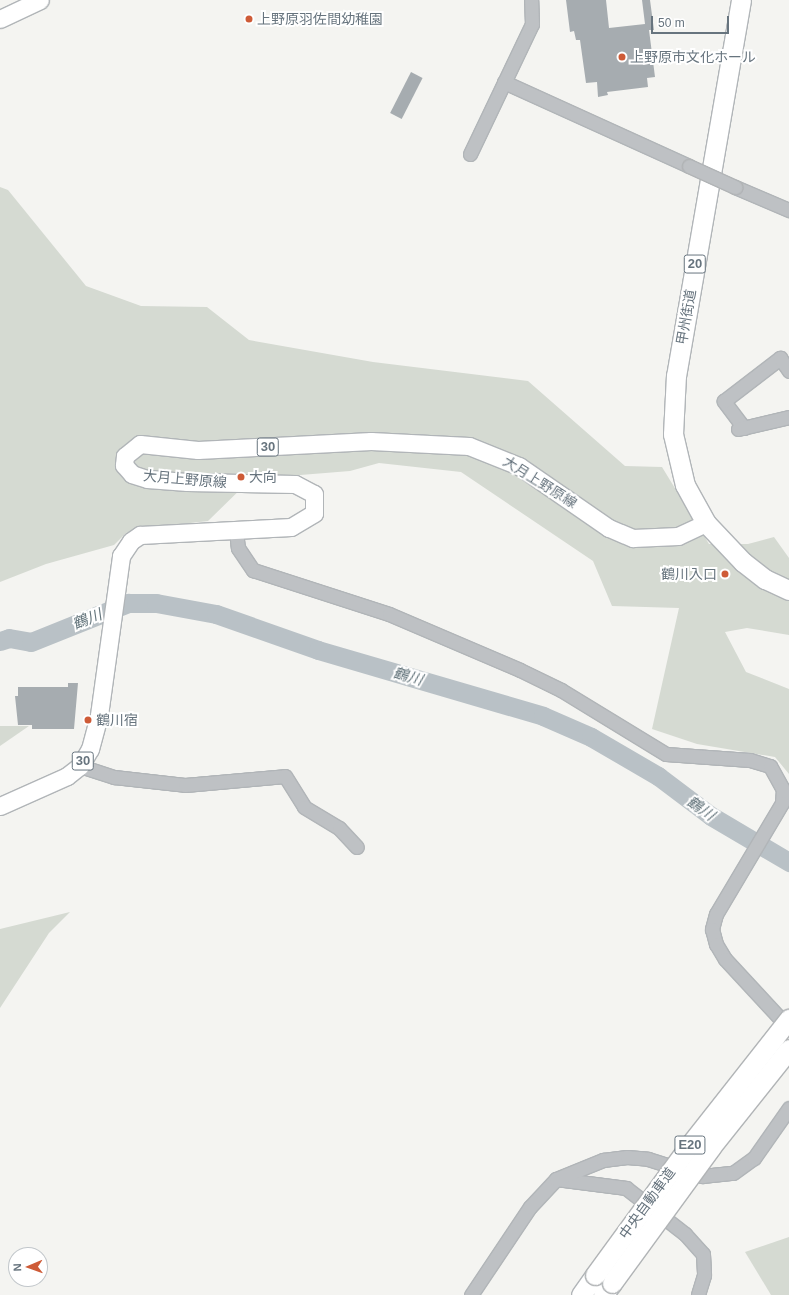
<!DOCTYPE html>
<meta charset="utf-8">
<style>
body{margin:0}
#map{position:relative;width:789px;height:1295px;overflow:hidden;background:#f4f4f1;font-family:Helvetica,"Noto Sans JP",sans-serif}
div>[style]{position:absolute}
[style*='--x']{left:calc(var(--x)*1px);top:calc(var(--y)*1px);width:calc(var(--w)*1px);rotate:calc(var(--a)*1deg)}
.green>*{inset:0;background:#d5dad2}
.river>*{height:19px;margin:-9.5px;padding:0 9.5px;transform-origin:9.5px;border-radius:9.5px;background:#b9c1c6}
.building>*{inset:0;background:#a6acb0;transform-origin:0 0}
.roads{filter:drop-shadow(1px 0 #b1b5b8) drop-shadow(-1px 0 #b1b5b8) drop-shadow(0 1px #b1b5b8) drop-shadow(0 -1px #b1b5b8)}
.minor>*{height:13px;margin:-6.5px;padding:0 6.5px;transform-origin:6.5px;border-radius:6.5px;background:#bec1c4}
.major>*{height:17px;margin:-8.5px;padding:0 8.5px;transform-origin:8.5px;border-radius:8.5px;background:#fff}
.highway>*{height:19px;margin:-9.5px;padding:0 9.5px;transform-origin:9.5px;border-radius:9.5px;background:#fff}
.bridges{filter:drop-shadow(1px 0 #b1b4b6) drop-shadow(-1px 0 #b1b4b6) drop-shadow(0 1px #b1b4b6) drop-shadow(0 -1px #b1b4b6)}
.minor-bridge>*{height:13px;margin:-6.5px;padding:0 6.5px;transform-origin:6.5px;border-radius:6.5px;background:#bec1c4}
.highway-bridge>*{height:19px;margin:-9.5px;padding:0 9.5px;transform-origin:9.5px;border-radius:9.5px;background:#fff}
.dots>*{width:11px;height:11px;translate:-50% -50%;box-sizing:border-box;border:2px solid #fff;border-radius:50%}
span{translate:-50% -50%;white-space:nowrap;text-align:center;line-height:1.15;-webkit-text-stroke:4px #fff;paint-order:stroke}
.shield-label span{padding:1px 3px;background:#fff;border:1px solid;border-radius:3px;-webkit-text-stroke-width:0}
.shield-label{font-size:13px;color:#67747e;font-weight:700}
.poi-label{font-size:14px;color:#67747e}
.left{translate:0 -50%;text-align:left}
.right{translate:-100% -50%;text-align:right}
.street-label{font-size:14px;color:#67747e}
.water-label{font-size:15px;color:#63747b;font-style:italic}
.north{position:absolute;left:8px;top:1247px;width:40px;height:40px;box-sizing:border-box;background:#fff;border:1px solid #c2c7cb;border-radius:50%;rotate:268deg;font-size:11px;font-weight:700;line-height:16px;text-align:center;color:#67747e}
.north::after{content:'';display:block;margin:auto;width:14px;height:18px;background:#ce5b37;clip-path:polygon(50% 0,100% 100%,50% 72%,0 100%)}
.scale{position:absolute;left:651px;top:16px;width:78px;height:18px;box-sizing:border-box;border:2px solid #67747e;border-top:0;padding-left:5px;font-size:12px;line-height:14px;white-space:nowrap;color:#67747e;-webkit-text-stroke:3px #fff;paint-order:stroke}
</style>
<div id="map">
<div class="green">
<div style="clip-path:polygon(0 187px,8px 190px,86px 286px,141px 306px,207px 307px,249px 340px,373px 362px,528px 381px,625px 466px,662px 467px,709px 544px,748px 544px,774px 537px,789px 558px,789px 635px,747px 628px,725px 632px,746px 672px,789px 689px,789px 774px,775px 757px,697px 744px,652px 729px,679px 608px,612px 606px,593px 561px,461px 472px,379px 463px,350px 471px,251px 479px,208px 521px,138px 529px,126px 533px,114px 545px,46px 564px,0 582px)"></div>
<div style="clip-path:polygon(0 726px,29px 726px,0 746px)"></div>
<div style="clip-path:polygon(70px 912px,49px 933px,0 1008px,0 929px)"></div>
<div style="clip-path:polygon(789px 1237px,789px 1295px,771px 1295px,745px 1252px)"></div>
</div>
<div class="river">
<div style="--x:0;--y:641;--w:9;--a:-18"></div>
<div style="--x:9;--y:638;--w:22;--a:10"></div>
<div style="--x:31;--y:642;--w:105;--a:-21.9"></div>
<div style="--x:128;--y:603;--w:28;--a:0"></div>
<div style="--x:156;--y:603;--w:61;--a:10.4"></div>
<div style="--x:216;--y:614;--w:108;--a:19.4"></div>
<div style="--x:318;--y:650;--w:234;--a:16.3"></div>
<div style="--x:543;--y:716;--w:52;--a:23.6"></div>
<div style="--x:591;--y:737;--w:78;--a:30.2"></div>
<div style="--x:658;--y:776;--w:66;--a:37"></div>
<div style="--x:711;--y:816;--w:91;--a:30.5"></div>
</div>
<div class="building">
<div style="clip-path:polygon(566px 0,606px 0,609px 28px,645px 24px,642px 0,650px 0,654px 30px,649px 30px,655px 77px,647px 78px,648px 87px,607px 92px,608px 95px,598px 97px,597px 82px,586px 83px,580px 40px,576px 40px,574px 31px,570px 32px)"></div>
<div style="left:411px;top:72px;width:13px;height:46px;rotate:27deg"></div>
<div style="clip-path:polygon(68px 683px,78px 683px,74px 729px,32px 729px,32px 725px,18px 725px,15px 696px,18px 696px,18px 687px,68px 687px)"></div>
</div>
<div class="roads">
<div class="minor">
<div style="--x:504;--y:82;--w:203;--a:24.4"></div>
<div style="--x:470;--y:154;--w:144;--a:-64.5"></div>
<div style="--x:532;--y:24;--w:24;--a:-92"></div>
<div style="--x:735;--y:187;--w:59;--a:23.1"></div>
<div style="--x:744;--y:428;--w:34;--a:-127"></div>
<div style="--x:724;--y:401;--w:71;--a:-37.5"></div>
<div style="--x:780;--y:358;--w:16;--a:55"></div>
<div style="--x:738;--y:429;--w:52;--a:-13.2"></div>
<div style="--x:236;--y:530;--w:18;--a:84"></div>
<div style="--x:238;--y:548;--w:27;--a:56"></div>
<div style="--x:253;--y:570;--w:143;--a:17.9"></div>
<div style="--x:389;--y:614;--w:142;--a:23.1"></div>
<div style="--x:520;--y:670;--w:46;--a:26"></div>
<div style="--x:561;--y:690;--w:123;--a:31.4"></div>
<div style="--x:666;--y:754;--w:84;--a:4.1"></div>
<div style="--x:750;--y:760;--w:21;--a:17"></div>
<div style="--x:770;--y:766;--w:26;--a:61"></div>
<div style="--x:783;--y:789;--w:14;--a:94"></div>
<div style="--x:782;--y:803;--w:129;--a:120.7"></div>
<div style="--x:716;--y:914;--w:16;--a:105"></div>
<div style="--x:712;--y:929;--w:16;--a:75"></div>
<div style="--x:716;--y:944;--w:17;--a:59"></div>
<div style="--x:725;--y:959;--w:94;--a:47.2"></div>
<div style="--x:80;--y:766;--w:36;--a:18"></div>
<div style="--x:114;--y:777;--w:71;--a:6.4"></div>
<div style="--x:185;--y:785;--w:100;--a:-5.1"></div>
<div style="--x:285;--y:776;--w:36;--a:58"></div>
<div style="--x:304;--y:807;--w:41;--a:31"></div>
<div style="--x:339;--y:828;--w:26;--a:47"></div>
<div style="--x:556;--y:1179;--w:71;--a:7.3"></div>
<div style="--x:626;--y:1188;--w:75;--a:37.9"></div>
<div style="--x:685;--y:1234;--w:27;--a:48"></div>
<div style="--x:703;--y:1254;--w:21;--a:87"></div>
<div style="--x:704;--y:1275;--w:21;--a:107"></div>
<div style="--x:471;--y:1295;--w:106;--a:-56.2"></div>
<div style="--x:530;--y:1207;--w:38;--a:-47"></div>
<div style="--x:556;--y:1179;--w:51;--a:-22"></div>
<div style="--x:603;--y:1160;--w:24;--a:-7"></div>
<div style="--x:627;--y:1157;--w:21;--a:5"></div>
<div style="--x:648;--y:1159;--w:57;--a:17.5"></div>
<div style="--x:702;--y:1176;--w:31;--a:-6"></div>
<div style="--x:733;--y:1173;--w:26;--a:-36"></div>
<div style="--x:754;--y:1158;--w:61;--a:-55"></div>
</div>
<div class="major">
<div style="--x:0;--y:19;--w:44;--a:-25.4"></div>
<div style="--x:0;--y:806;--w:73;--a:-24.1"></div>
<div style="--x:67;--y:776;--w:16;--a:-38"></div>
<div style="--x:80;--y:766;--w:20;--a:-60"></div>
<div style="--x:90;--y:749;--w:35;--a:-75"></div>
<div style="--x:99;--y:715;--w:161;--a:-82.1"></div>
<div style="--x:121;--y:556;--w:18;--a:-56"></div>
<div style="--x:131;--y:541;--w:11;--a:-34"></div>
<div style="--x:140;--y:535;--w:151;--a:-3"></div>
<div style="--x:291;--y:527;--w:27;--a:-31"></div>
<div style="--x:314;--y:513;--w:19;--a:-90"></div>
<div style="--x:314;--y:494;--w:21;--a:-152"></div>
<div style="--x:295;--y:484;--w:108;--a:-178.9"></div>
<div style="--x:187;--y:482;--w:40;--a:-175.7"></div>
<div style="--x:147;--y:479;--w:16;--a:-162"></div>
<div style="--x:132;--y:474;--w:12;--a:-132"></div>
<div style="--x:124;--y:465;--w:9;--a:-84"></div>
<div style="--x:125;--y:456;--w:19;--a:-39"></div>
<div style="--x:140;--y:444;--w:58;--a:5.9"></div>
<div style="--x:198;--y:450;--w:173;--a:-3"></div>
<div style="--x:371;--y:441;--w:98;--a:2.9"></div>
<div style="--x:469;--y:446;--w:54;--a:21.8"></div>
<div style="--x:519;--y:466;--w:109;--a:34.6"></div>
<div style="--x:609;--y:528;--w:26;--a:23"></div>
<div style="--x:633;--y:538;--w:45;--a:-2.5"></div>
<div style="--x:678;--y:536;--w:31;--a:-25"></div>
</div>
<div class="highway">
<div style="--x:741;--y:0;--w:381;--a:99.8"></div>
<div style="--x:676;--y:375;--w:59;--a:92.9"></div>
<div style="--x:673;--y:434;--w:52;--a:76.8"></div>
<div style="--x:685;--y:485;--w:43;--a:61.1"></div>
<div style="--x:706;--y:523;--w:54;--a:46.5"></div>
<div style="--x:743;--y:562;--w:28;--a:38"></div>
<div style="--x:765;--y:579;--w:26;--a:25"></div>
<div style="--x:581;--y:1295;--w:24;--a:-55"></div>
<div style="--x:603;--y:1295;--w:15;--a:-53"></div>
</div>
</div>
<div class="bridges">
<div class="minor-bridge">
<div style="--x:689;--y:166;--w:51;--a:24.5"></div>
</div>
<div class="highway-bridge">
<div style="--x:595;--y:1275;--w:160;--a:-53.9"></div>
<div style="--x:689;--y:1146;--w:162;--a:-51.8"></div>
<div style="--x:612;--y:1283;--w:168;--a:-53.9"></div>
<div style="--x:711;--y:1147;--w:125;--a:-51.5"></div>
</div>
</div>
<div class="dots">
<div style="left:249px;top:19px;background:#ce5b37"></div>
<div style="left:622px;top:57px;background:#ce5b37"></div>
<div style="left:241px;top:477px;background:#ce5b37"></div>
<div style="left:725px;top:574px;background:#ce5b37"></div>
<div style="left:88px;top:720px;background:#ce5b37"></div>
</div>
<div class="shield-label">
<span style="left:695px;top:264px">20</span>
<span style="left:268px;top:447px">30</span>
<span style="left:83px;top:761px">30</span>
<span style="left:690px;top:1145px">E20</span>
</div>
<div class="poi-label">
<span class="left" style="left:257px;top:19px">上野原羽佐間幼稚園</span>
<span class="left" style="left:630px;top:57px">上野原市文化ホール</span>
<span class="left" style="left:249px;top:477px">大向</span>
<span class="right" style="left:717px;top:574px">鶴川入口</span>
<span class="left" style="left:96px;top:720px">鶴川宿</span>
</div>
<div class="street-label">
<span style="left:686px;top:317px;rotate:-80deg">甲州街道</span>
<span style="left:185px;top:479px;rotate:5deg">大月上野原線</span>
<span style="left:540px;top:482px;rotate:32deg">大月上野原線</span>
<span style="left:647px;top:1203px;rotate:-54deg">中央自動車道</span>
</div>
<div class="water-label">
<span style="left:87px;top:619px;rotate:-22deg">鶴川</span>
<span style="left:408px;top:676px;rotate:16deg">鶴川</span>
<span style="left:701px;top:808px;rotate:35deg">鶴川</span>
</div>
<div class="north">N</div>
<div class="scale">50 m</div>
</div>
